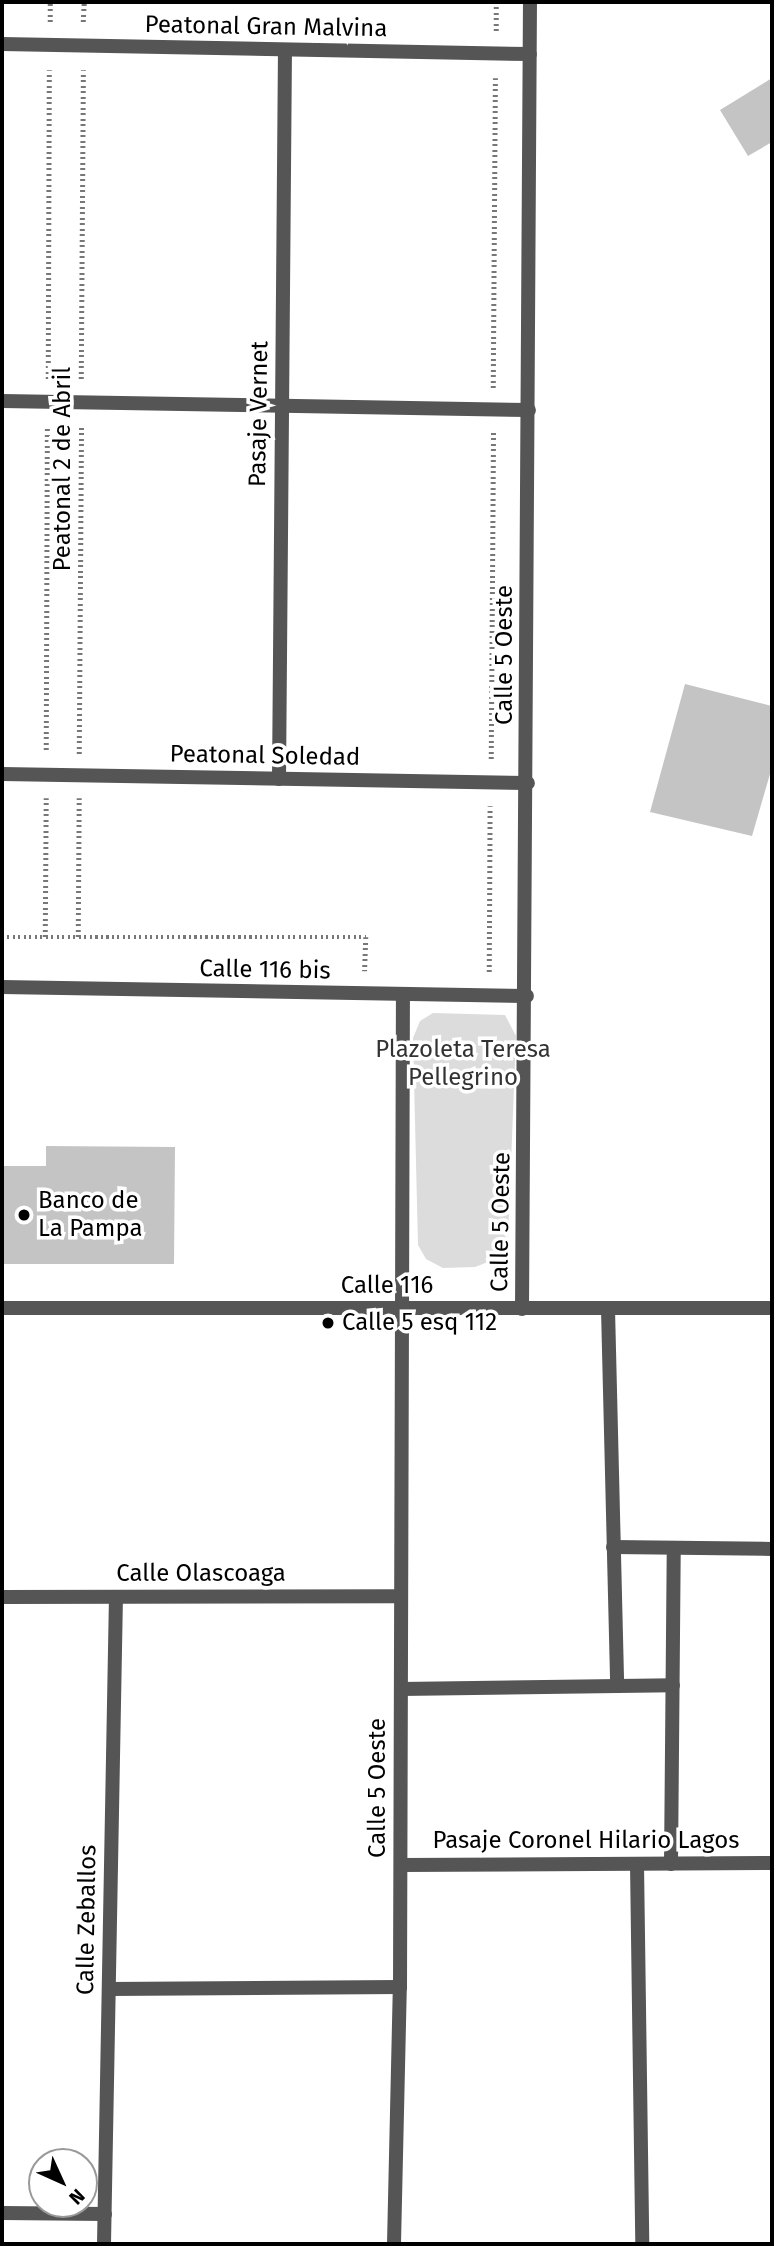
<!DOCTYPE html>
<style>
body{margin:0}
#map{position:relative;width:774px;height:2246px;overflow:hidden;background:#fff;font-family:"Fira Sans",sans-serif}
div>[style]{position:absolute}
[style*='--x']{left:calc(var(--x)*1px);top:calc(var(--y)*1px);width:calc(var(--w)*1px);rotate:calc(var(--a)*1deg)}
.green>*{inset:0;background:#dcdcdc}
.building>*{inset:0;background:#c4c4c4}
.path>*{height:4.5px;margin-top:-2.25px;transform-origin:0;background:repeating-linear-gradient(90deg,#777 0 2px,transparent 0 5.5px)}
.pedestrian>*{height:14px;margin:-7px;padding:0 7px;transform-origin:7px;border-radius:7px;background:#555}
.minor>*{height:14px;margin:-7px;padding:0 7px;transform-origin:7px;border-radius:7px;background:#555}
.dots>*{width:19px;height:19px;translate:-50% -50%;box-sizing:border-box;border:4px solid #fff;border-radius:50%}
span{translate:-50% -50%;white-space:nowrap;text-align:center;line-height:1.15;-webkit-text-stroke:7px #fff;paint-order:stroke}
.street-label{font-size:24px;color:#000}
.park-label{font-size:24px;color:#333}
.poi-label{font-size:24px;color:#000}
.left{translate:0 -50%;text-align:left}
.frame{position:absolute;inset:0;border:4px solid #000;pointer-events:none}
.north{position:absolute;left:28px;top:2148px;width:70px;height:70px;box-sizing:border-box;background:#fff;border:2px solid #999;border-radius:50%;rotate:135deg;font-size:19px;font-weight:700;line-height:28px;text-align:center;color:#000}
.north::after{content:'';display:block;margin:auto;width:24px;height:32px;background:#000;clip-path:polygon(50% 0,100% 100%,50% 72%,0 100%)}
</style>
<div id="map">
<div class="green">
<div style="clip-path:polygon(433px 1013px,505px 1015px,516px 1036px,508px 1239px,493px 1260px,475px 1267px,443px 1268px,426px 1259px,418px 1245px,413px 1038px,420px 1021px)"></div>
</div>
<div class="building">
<div style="clip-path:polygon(772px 78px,772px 142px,748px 156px,720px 110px)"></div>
<div style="clip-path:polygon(685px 684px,772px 706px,772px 767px,752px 836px,650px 812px)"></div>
<div style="clip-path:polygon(46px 1146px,175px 1147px,174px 1264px,2px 1264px,2px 1166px,46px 1166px)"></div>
</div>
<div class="path">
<div style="--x:50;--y:22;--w:20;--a:-90"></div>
<div style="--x:83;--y:22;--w:20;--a:-87"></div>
<div style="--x:496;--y:31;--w:29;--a:-90"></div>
<div style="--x:48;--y:379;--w:309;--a:-89.8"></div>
<div style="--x:81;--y:379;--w:309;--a:-89.6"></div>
<div style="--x:493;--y:388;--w:310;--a:-89.6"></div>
<div style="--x:46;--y:750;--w:323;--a:-89.8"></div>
<div style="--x:79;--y:754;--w:327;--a:-89.6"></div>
<div style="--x:491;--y:759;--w:327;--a:-89.6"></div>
<div style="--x:2;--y:937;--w:364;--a:0"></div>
<div style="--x:366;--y:937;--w:34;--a:92"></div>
<div style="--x:45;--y:937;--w:139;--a:-89.6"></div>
<div style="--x:78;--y:937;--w:139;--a:-89.6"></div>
<div style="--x:489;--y:972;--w:166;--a:-89.7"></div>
</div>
<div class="pedestrian">
<div style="--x:2;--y:44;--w:528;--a:1.09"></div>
<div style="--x:2;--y:401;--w:527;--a:0.98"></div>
<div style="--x:2;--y:774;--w:526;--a:0.98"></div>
<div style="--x:279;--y:779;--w:729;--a:-89.53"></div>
<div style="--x:608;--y:1309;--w:376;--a:88.6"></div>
<div style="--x:613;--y:1547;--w:159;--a:0.7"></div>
<div style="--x:401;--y:1689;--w:272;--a:-0.8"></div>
<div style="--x:637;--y:1864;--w:380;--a:89.2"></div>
<div style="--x:671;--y:1864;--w:316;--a:-89.5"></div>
</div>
<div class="minor">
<div style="--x:2;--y:987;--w:525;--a:0.98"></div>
<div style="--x:2;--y:1308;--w:770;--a:0"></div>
<div style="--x:522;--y:1309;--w:1307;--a:-89.65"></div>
<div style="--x:2;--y:1597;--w:399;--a:-0.1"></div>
<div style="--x:401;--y:1865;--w:371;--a:-0.3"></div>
<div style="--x:109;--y:1989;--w:291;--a:-0.4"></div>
<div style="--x:2;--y:2213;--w:103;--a:0.6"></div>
<div style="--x:104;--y:2244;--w:647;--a:-88.94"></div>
<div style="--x:394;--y:2244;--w:257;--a:-88.7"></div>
<div style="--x:400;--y:1987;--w:992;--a:-89.83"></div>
</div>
<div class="dots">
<div style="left:24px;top:1215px;background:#000"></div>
<div style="left:328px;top:1323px;background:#000"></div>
</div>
<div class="street-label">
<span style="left:266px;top:27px;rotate:1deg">Peatonal Gran Malvina</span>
<span style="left:259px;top:414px;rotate:-89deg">Pasaje Vernet</span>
<span style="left:63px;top:469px;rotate:-90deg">Peatonal 2 de Abril</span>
<span style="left:505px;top:655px;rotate:-90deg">Calle 5 Oeste</span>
<span style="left:265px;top:756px;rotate:1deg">Peatonal Soledad</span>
<span style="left:265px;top:970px;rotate:1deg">Calle 116 bis</span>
<span style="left:501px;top:1222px;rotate:-89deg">Calle 5 Oeste</span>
<span style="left:387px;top:1286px">Calle 116</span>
<span style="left:201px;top:1574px">Calle Olascoaga</span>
<span style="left:378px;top:1788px;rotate:-90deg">Calle 5 Oeste</span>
<span style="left:586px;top:1841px">Pasaje Coronel Hilario Lagos</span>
<span style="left:87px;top:1920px;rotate:-89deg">Calle Zeballos</span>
</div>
<div class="park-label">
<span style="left:463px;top:1064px">Plazoleta Teresa<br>Pellegrino</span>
</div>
<div class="poi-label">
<span class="left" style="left:38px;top:1215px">Banco de<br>La Pampa</span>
<span class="left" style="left:342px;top:1323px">Calle 5 esq 112</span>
</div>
<div class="frame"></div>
<div class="north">N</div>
</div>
